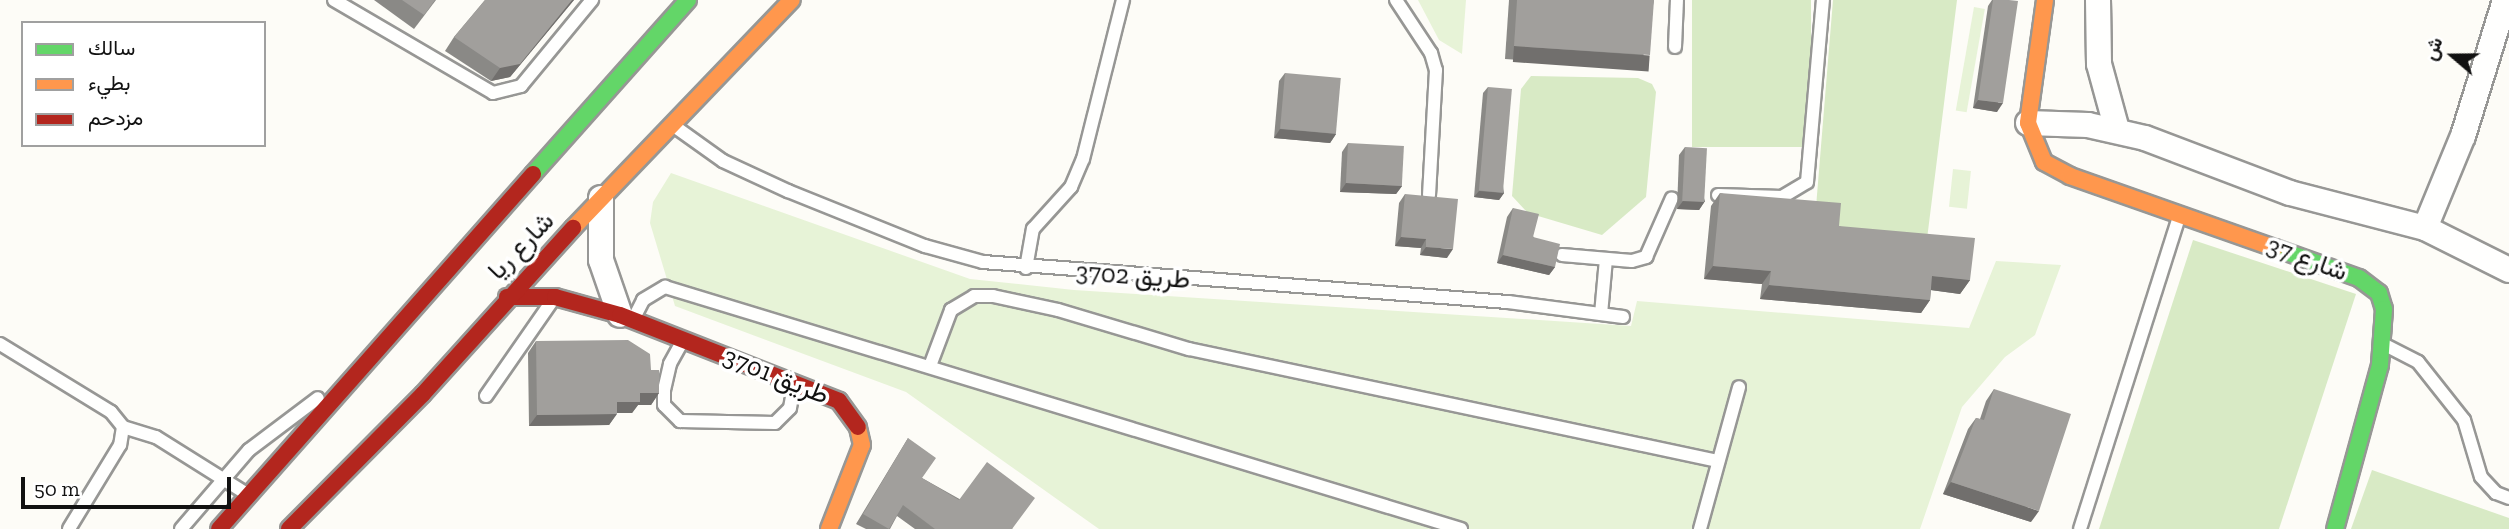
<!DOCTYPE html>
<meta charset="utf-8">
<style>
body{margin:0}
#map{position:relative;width:2509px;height:529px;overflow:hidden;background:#fdfcf7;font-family:"Zilla Slab",Vazirmatn,serif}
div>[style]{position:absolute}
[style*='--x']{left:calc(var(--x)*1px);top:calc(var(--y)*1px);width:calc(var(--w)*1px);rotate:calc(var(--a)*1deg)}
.green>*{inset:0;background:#e7f3d7;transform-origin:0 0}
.forest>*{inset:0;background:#d8eac5;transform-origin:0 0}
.roads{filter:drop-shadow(2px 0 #979795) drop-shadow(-2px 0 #979795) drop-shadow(0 2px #979795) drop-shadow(0 -2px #979795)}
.lane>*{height:12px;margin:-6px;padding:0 6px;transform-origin:6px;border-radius:6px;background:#fffffe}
.street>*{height:24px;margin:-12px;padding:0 12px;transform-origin:12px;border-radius:12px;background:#fffffe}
.fast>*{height:16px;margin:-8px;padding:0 8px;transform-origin:8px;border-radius:8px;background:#63d668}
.slow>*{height:16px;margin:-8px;padding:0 8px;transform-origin:8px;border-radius:8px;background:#ff974d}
.jam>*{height:16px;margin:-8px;padding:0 8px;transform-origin:8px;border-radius:8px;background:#b3261e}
.wall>*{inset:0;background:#8a8986}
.shaded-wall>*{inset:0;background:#716f6d;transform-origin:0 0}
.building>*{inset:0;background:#a19f9c;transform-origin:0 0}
span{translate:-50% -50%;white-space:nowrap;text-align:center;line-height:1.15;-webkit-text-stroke:7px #fff;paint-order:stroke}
.street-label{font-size:26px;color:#111}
.legend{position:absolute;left:21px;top:21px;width:245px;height:126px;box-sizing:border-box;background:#fff;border:2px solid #a0a0a0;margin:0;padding:9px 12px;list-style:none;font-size:21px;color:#111}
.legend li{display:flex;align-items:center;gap:14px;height:35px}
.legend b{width:35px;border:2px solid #a0a0a0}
.north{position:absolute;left:2418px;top:21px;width:70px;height:70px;-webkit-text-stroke:5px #fff;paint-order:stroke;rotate:290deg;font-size:19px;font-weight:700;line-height:28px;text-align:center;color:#111}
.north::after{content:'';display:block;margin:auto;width:24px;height:32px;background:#111;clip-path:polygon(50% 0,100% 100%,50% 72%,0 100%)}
.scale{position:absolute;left:21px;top:477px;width:210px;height:32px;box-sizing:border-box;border:4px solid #111;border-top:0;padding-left:9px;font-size:21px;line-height:24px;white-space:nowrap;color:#111;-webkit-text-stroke:5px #fff;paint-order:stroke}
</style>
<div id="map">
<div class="green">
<div style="clip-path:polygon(1418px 0,1466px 0,1462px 54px,1439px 40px)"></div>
<div style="left:1974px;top:7px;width:11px;height:105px;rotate:10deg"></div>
<div style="left:1953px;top:169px;width:18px;height:38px;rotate:6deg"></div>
<div style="clip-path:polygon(671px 173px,970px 279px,1074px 290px,1631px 326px,1637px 301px,1969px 328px,1996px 261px,2061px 265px,2035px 335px,2005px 357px,1962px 407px,1920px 529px,1099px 529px,906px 392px,675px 306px,650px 223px,653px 202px)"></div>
</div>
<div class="forest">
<div style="left:1692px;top:0;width:119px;height:147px"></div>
<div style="clip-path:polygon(1833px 0,1957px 0,1927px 239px,1838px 229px,1816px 207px)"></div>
<div style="clip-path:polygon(1531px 76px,1638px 78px,1652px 84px,1656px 92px,1646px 197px,1602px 235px,1528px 213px,1512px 196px,1521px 89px)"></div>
<div style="clip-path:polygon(2193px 240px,2356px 294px,2279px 529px,2099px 529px)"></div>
<div style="clip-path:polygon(2372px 470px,2509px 518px,2509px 529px,2351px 529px)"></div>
</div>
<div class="roads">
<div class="lane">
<div style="--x:334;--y:0;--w:184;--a:30.3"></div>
<div style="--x:493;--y:93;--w:29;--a:-14"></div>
<div style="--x:521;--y:86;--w:112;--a:-50.5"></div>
<div style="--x:1396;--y:0;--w:64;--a:56.6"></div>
<div style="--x:1431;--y:53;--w:18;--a:74"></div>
<div style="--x:1436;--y:70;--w:125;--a:93.2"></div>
<div style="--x:1675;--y:47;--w:47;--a:-87.6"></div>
<div style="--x:674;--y:126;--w:60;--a:35.5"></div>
<div style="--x:723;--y:161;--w:72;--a:24.8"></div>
<div style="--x:788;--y:191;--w:148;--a:21.9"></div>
<div style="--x:925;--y:246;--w:60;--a:15.4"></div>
<div style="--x:983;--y:262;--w:527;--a:4.36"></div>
<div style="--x:1508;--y:302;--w:116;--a:7.4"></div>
<div style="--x:1718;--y:195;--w:64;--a:1.8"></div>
<div style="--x:1782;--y:197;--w:29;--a:-31"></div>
<div style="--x:1807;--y:182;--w:183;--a:-85"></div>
<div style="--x:1562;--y:255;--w:70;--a:4.9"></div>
<div style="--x:1632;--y:261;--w:15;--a:-16"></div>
<div style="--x:1646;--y:257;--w:64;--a:-66.2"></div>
<div style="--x:1026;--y:268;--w:40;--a:-80"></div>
<div style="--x:1033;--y:229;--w:57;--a:-47.9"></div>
<div style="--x:1071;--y:187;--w:30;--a:-67"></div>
<div style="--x:1083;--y:159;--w:164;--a:-75.9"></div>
<div style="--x:1601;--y:314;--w:55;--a:-84.8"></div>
<div style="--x:634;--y:318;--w:20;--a:-63"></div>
<div style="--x:643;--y:300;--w:26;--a:-31"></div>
<div style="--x:665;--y:287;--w:832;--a:16.91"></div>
<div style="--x:682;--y:342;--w:25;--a:119"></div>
<div style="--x:670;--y:364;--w:28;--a:103"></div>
<div style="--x:664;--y:391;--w:14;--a:90"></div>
<div style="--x:664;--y:405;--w:23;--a:45"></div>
<div style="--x:680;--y:421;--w:95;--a:1.2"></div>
<div style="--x:775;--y:423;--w:21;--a:-45"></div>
<div style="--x:790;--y:408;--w:22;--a:-80"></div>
<div style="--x:0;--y:344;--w:130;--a:31.5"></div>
<div style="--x:111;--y:412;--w:19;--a:51"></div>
<div style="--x:123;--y:427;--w:18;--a:99"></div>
<div style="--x:120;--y:445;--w:98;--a:121.3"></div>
<div style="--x:2385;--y:345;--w:37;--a:27"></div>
<div style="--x:2418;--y:362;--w:74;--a:51.6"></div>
<div style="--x:2464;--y:420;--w:59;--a:73.4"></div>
<div style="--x:2481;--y:477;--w:22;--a:47"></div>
<div style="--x:2496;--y:493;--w:14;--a:21"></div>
<div style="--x:930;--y:366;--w:60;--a:-69.4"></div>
<div style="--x:951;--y:310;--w:27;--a:-31"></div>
<div style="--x:974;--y:296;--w:19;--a:0"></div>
<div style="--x:993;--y:296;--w:66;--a:12.2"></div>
<div style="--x:1058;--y:310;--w:137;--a:16.6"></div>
<div style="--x:1189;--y:349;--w:541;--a:11.95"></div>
<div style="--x:486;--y:396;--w:116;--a:-55.2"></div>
<div style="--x:123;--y:427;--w:34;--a:17"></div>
<div style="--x:156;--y:437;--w:107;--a:32.1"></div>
<div style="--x:181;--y:529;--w:104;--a:-49.3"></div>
<div style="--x:249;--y:450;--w:86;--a:-37"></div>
<div style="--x:1700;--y:529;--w:147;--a:-74.6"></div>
<div style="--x:2080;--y:529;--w:328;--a:-72.4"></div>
</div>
<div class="street">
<div style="--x:2098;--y:0;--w:64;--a:89.1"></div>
<div style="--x:2099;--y:64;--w:68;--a:74.7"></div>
<div style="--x:2028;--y:123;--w:60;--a:1.9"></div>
<div style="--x:2088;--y:125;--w:58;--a:12.8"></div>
<div style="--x:2145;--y:138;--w:155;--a:20.8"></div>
<div style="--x:2290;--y:193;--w:139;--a:14.5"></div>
<div style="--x:2425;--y:228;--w:94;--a:26.6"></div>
<div style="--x:601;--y:198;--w:62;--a:90"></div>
<div style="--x:601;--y:260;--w:58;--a:70.9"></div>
<div style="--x:2425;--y:228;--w:100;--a:-67.6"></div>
<div style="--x:2463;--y:136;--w:142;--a:-72.8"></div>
</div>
<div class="fast">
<div style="--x:533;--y:174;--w:233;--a:-48.3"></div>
<div style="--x:2275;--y:248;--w:89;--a:19.7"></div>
<div style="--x:2359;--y:278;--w:25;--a:37"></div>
<div style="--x:2379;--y:293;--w:17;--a:73"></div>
<div style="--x:2384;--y:309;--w:56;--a:94.1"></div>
<div style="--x:2380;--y:365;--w:170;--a:105.3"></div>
</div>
<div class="slow">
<div style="--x:2045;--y:0;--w:124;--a:97.9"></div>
<div style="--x:2028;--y:123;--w:42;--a:67.7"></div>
<div style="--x:2044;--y:162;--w:30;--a:28"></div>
<div style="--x:2070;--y:176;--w:217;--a:19.4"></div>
<div style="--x:573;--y:228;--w:316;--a:-46.2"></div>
<div style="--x:829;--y:529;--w:90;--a:-68.6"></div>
<div style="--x:862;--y:445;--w:18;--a:-103"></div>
</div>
<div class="jam">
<div style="--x:507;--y:297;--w:48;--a:0"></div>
<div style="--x:555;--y:297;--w:67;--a:15.5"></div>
<div style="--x:620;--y:315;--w:235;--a:21.4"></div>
<div style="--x:839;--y:401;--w:32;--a:54"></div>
<div style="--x:219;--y:529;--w:474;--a:-48.5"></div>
<div style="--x:289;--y:529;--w:190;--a:-45.2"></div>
<div style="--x:423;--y:394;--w:224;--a:-47.9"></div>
</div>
</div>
<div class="wall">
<div style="clip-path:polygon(374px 0,436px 0,414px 29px)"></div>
<div style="clip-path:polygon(485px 0,574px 0,510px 77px,491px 81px,445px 51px,454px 37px)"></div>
<div style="clip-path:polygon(1509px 0,1654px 0,1641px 68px,1505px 59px)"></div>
<div style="clip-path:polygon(1992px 0,2009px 0,1997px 112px,1973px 108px,1988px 6px)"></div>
<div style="clip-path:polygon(1285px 73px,1336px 134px,1330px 143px,1274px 138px,1279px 81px)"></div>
<div style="clip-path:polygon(1488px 87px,1504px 193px,1499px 200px,1474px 197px,1483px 93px)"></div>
<div style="clip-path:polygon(1348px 143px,1402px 186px,1396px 194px,1340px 192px,1342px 152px)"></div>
<div style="clip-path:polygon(1685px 147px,1705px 201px,1699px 210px,1677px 209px,1679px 155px)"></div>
<div style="clip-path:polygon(1720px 193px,1839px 226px,1970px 280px,1960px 294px,1931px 290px,1930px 300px,1921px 313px,1760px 299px,1762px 284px,1704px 279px,1711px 206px)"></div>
<div style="clip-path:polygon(1405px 194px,1447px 258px,1420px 255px,1421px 248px,1395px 246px,1399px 203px)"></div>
<div style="clip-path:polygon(1513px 208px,1555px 267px,1549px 275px,1497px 263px,1507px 217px)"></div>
<div style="clip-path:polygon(536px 341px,651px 370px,659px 393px,651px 405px,638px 405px,632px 413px,617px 413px,609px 425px,529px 426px,528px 353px)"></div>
<div style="clip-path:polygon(1994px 389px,2031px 522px,1943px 494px,1968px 429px,1976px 418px,1980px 419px,1986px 401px)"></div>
<div style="clip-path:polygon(908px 438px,922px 478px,1013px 529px,915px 529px,897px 516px,890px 529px,866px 529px,856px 524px)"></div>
</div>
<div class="shaded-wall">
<div style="clip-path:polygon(572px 0,574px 0,510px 77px,491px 81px,500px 68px)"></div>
<div style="left:1514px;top:46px;width:136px;height:16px;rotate:4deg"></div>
<div style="clip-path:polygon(1978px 100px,2003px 103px,1997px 112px,1973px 108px)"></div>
<div style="clip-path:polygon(1280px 129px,1336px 134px,1330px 143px,1274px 138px)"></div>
<div style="clip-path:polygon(1346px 183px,1402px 186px,1396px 194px,1340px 192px)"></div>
<div style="clip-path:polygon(1479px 191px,1504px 193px,1499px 200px,1474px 197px)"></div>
<div style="clip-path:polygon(1683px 201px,1705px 201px,1699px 210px,1677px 209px)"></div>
<div style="clip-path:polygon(1401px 237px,1426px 239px,1421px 248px,1395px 246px)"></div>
<div style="clip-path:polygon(1426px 247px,1453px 249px,1447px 258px,1420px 255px)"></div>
<div style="clip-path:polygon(1503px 255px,1555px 267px,1549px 275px,1497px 263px)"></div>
<div style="clip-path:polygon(1713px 266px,1771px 271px,1762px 284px,1704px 279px)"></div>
<div style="clip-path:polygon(1932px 276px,1970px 280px,1960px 294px,1923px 289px)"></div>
<div style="clip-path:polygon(1769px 285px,1930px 300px,1921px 313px,1760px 299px)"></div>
<div style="clip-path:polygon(640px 393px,659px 393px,651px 405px,638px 405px,632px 413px,609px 413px,617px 402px)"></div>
<div style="clip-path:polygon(617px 414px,609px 425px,529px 426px,537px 415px)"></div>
<div style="clip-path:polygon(1951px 482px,2039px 511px,2031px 522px,1943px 494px)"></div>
</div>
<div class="building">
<div style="clip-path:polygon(402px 0,435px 0,424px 15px)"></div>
<div style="clip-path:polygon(485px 0,572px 0,520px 64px,500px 68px,454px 37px)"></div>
<div style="clip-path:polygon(1517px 0,1654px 0,1650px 55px,1514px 46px)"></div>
<div style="clip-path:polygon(1993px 0,2009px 0,2018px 1px,2003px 103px,1978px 100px)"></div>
<div style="left:1285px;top:73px;width:56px;height:56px;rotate:5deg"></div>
<div style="left:1488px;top:87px;width:24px;height:104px;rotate:5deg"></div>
<div style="left:1348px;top:143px;width:56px;height:40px;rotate:3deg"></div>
<div style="left:1685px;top:147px;width:22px;height:54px;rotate:3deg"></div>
<div style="clip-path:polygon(1720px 193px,1841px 203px,1839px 226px,1975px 238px,1970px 280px,1932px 276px,1930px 300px,1769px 285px,1771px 271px,1713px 266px)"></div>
<div style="clip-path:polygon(1405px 194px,1458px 199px,1453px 249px,1426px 247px,1426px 239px,1401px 237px)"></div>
<div style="clip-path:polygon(1513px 208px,1539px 214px,1533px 237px,1560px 244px,1555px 267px,1503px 255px)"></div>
<div style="clip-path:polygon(628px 340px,650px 354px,651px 370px,659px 370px,659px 393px,640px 393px,640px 402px,617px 402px,617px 414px,537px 415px,536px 341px)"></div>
<div style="clip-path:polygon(1994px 389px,2071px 414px,2039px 511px,1951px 482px,1976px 418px,1984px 420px)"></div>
<div style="clip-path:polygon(908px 438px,936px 458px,922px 478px,959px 500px,987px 462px,1035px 498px,1012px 529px,935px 529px,903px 505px,889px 529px,863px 514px)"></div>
</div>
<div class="street-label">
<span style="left:521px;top:246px;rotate:-46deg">شارع ريا</span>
<span style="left:2307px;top:259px;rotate:20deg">شارع 37</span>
<span style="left:1133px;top:276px;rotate:4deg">طريق 3702</span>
<span style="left:776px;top:376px;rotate:22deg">طريق 3701</span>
</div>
<ul class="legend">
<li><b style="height:9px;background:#63d668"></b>سالك</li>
<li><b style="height:9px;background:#ff974d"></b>بطيء</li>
<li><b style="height:9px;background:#b3261e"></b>مزدحم</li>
</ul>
<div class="north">ش</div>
<div class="scale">50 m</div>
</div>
